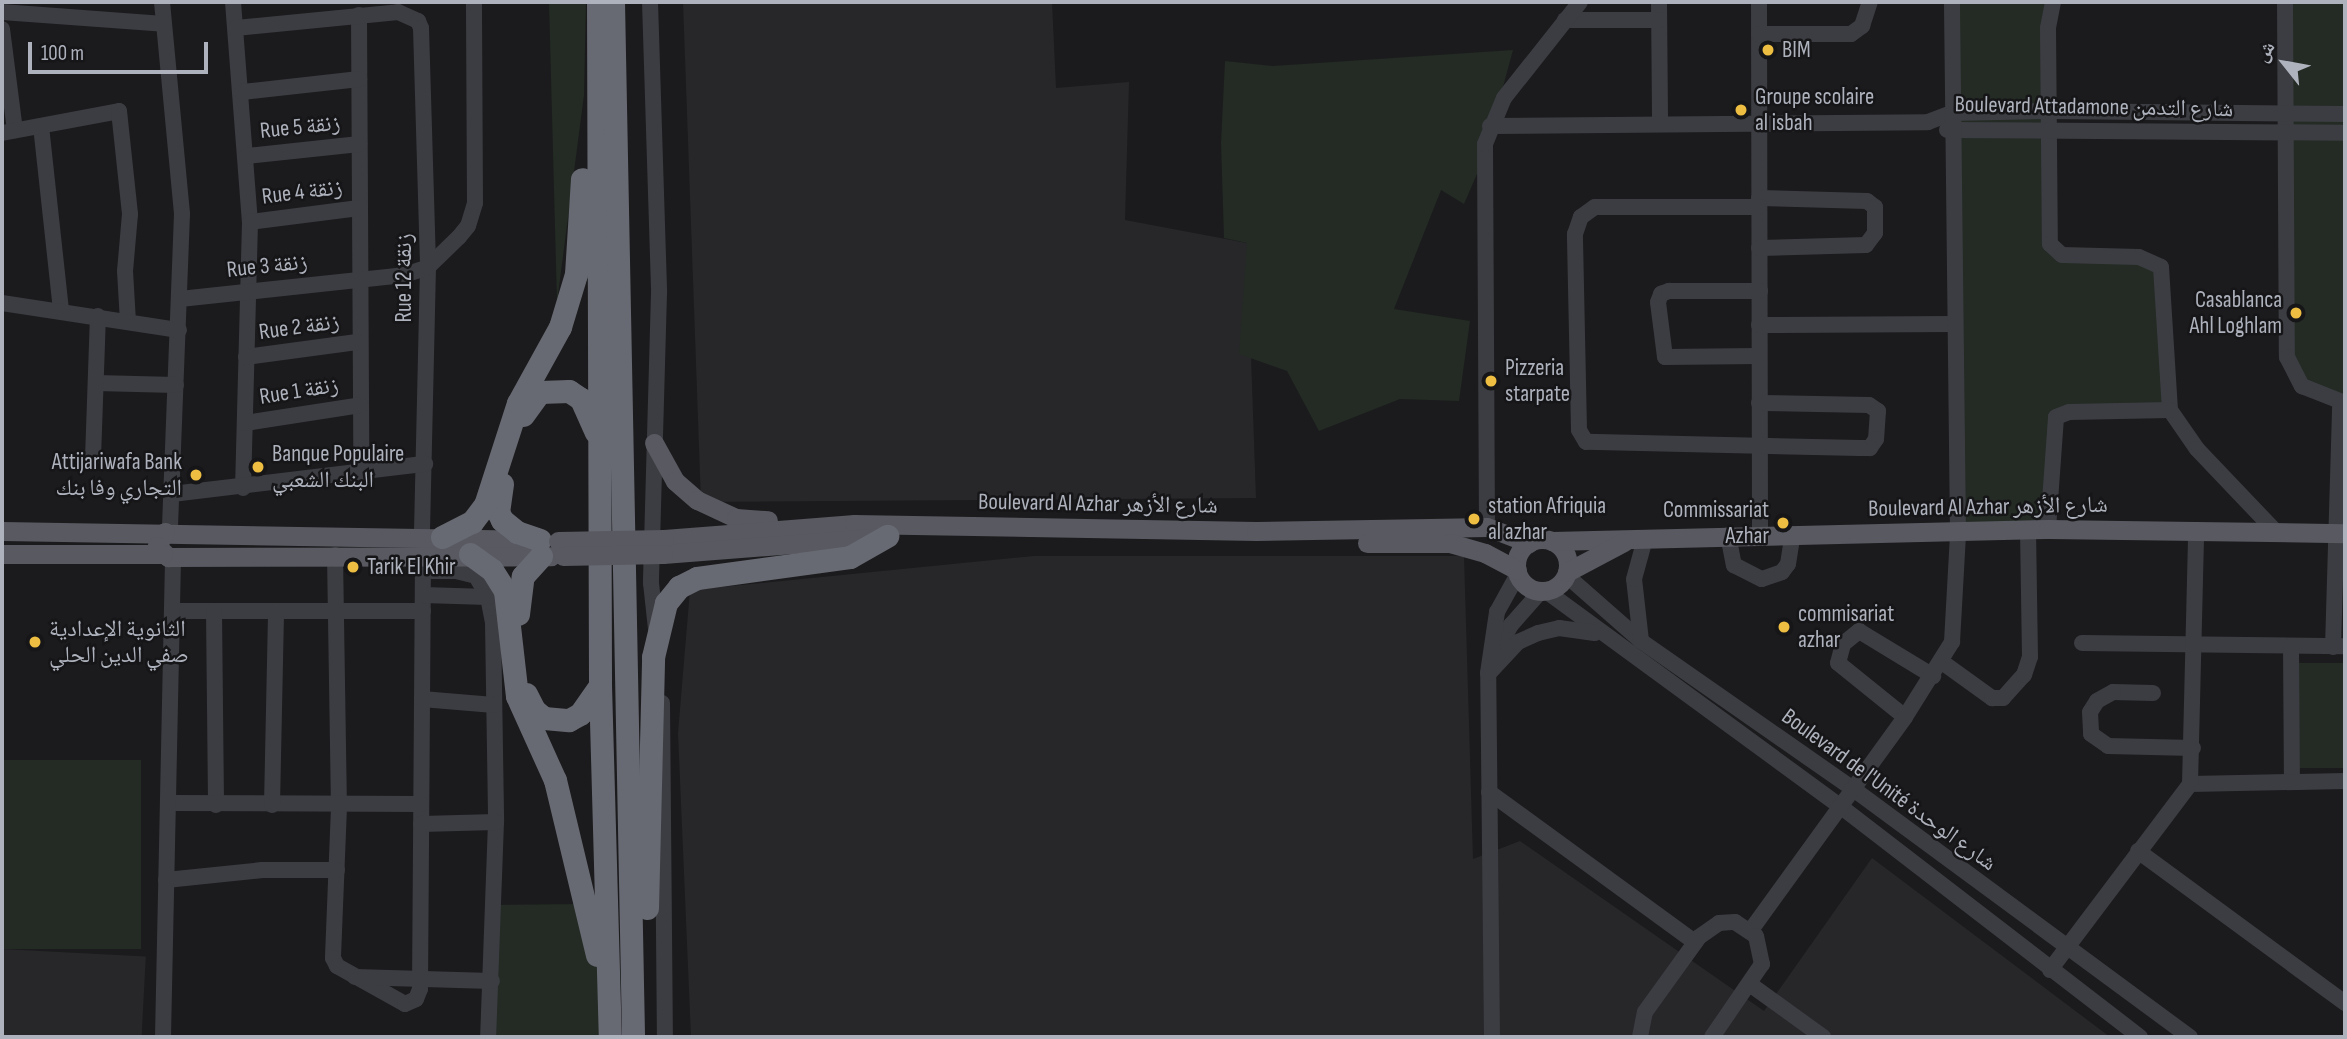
<!DOCTYPE html>
<meta charset="utf-8">
<style>
body{margin:0}
#map{position:relative;width:2347px;height:1039px;overflow:hidden;background:#1b1b1d;font-family:"Sofia Sans Condensed","Noto Naskh Arabic",sans-serif}
div>[style]{position:absolute}
[style*='--x']{left:calc(var(--x)*1px);top:calc(var(--y)*1px);width:calc(var(--w)*1px);rotate:calc(var(--a)*1deg)}
.built>*{inset:0;background:#27272a;transform-origin:0 0}
.green>*{inset:0;background:#232b24;transform-origin:0 0}
.minor>*{height:16px;margin:-8px;padding:0 8px;transform-origin:8px;border-radius:8px;background:#3c3d42}
.major>*{height:19px;margin:-9.5px;padding:0 9.5px;transform-origin:9.5px;border-radius:9.5px;background:#585961}
.major>.ring{margin:-9.5px;padding:0;box-sizing:content-box;background:none;border:19px solid #585961;border-radius:50%}
.highway>*{height:23px;margin:-11.5px;padding:0 11.5px;transform-origin:11.5px;border-radius:11.5px;background:#686a73}
.major-bridge>*{height:19px;margin:-9.5px;padding:0 9.5px;transform-origin:9.5px;border-radius:9.5px;background:#585961}
.dots>*{width:19px;height:19px;translate:-50% -50%;box-sizing:border-box;border:4px solid #161618;border-radius:50%}
span{translate:-50% -50%;white-space:nowrap;text-align:center;line-height:1.15;-webkit-text-stroke:5px #161618;paint-order:stroke}
.poi-label{font-size:23px;color:#aeb2bc}
.left{translate:0 -50%;text-align:left}
.right{translate:-100% -50%;text-align:right}
.street-label{font-size:23px;color:#aeb2bc}
.frame{position:absolute;inset:0;border:4px solid #aeb2bc;pointer-events:none}
.north{position:absolute;left:2249px;top:28px;width:70px;height:70px;-webkit-text-stroke:5px #161618;paint-order:stroke;rotate:301deg;font-size:19px;font-weight:700;line-height:28px;text-align:center;color:#aeb2bc}
.north::after{content:'';display:block;margin:auto;width:24px;height:32px;background:#aeb2bc;clip-path:polygon(50% 0,100% 100%,50% 72%,0 100%)}
.scale{position:absolute;left:28px;top:42px;width:180px;height:32px;box-sizing:border-box;border:4px solid #aeb2bc;border-top:0;padding-left:9px;font-size:21px;line-height:24px;white-space:nowrap;color:#aeb2bc;-webkit-text-stroke:5px #161618;paint-order:stroke}
</style>
<div id="map">
<div class="built">
<div style="clip-path:polygon(683px 2px,1052px 2px,1056px 88px,1129px 82px,1125px 220px,1247px 243px,1256px 498px,701px 502px)"></div>
<div style="clip-path:polygon(1034px 556px,1464px 556px,1473px 859px,1520px 841px,1764px 1011px,1872px 858px,2110px 1037px,691px 1037px,678px 733px,690px 590px)"></div>
<div style="left:2px;top:949px;width:144px;height:88px;rotate:3deg"></div>
</div>
<div class="green">
<div style="clip-path:polygon(549px 2px,586px 2px,584px 95px,557px 302px)"></div>
<div style="clip-path:polygon(1949px 2px,2063px 2px,2052px 4px,2049px 246px,2161px 267px,2170px 410px,2050px 417px,2046px 533px,1950px 533px)"></div>
<div style="clip-path:polygon(2286px 2px,2345px 2px,2345px 404px,2292px 370px)"></div>
<div style="clip-path:polygon(1513px 50px,1483px 160px,1464px 204px,1441px 190px,1394px 309px,1470px 321px,1459px 401px,1400px 399px,1319px 431px,1287px 371px,1239px 354px,1247px 243px,1224px 238px,1221px 143px,1225px 61px,1273px 66px)"></div>
<div style="left:2299px;top:663px;width:46px;height:105px"></div>
<div style="left:141px;top:760px;width:189px;height:139px;rotate:90deg"></div>
<div style="clip-path:polygon(586px 904px,598px 959px,604px 1037px,495px 1037px,495px 905px)"></div>
</div>
<div class="minor">
<div style="--x:162;--y:2;--w:213;--a:84.6"></div>
<div style="--x:182;--y:214;--w:317;--a:92.2"></div>
<div style="--x:233;--y:2;--w:221;--a:85.6"></div>
<div style="--x:250;--y:222;--w:266;--a:91.5"></div>
<div style="--x:650;--y:2;--w:291;--a:88.2"></div>
<div style="--x:659;--y:293;--w:290;--a:91.6"></div>
<div style="--x:651;--y:583;--w:46;--a:83.8"></div>
<div style="--x:1659;--y:2;--w:122;--a:89.5"></div>
<div style="--x:1759;--y:2;--w:532;--a:89.89"></div>
<div style="--x:2053;--y:2;--w:26;--a:101"></div>
<div style="--x:2048;--y:28;--w:216;--a:89.5"></div>
<div style="--x:2050;--y:244;--w:16;--a:43"></div>
<div style="--x:2062;--y:255;--w:77;--a:1.5"></div>
<div style="--x:2139;--y:257;--w:24;--a:24"></div>
<div style="--x:2161;--y:267;--w:143;--a:86.4"></div>
<div style="--x:2170;--y:410;--w:47;--a:55.3"></div>
<div style="--x:2197;--y:449;--w:113;--a:46.4"></div>
<div style="--x:2285;--y:2;--w:355;--a:89.7"></div>
<div style="--x:2287;--y:357;--w:33;--a:63"></div>
<div style="--x:2302;--y:386;--w:46;--a:21.6"></div>
<div style="--x:2;--y:12;--w:162;--a:4.2"></div>
<div style="--x:359;--y:15;--w:458;--a:89.7"></div>
<div style="--x:1565;--y:20;--w:94;--a:0"></div>
<div style="--x:236;--y:28;--w:163;--a:-5.6"></div>
<div style="--x:398;--y:12;--w:22;--a:24"></div>
<div style="--x:418;--y:21;--w:8;--a:67"></div>
<div style="--x:421;--y:28;--w:239;--a:88.3"></div>
<div style="--x:428;--y:267;--w:270;--a:91.3"></div>
<div style="--x:2;--y:29;--w:102;--a:82.7"></div>
<div style="--x:1759;--y:34;--w:92;--a:0"></div>
<div style="--x:1851;--y:34;--w:14;--a:-36"></div>
<div style="--x:1862;--y:26;--w:25;--a:-72"></div>
<div style="--x:242;--y:92;--w:118;--a:-6.3"></div>
<div style="--x:41;--y:126;--w:185;--a:83.8"></div>
<div style="--x:1490;--y:126;--w:438;--a:-0.5"></div>
<div style="--x:1928;--y:122;--w:26;--a:-21"></div>
<div style="--x:1952;--y:113;--w:98;--a:-1.2"></div>
<div style="--x:2050;--y:111;--w:295;--a:0.6"></div>
<div style="--x:1947;--y:130;--w:398;--a:0.4"></div>
<div style="--x:2;--y:133;--w:119;--a:-10.6"></div>
<div style="--x:119;--y:111;--w:104;--a:83.9"></div>
<div style="--x:130;--y:214;--w:57;--a:95"></div>
<div style="--x:125;--y:271;--w:50;--a:86.6"></div>
<div style="--x:247;--y:156;--w:113;--a:-6.1"></div>
<div style="--x:1759;--y:198;--w:108;--a:1.6"></div>
<div style="--x:1867;--y:201;--w:10;--a:37"></div>
<div style="--x:1875;--y:207;--w:26;--a:90"></div>
<div style="--x:1875;--y:233;--w:15;--a:127"></div>
<div style="--x:1866;--y:245;--w:107;--a:178.4"></div>
<div style="--x:250;--y:222;--w:110;--a:-7.3"></div>
<div style="--x:180;--y:299;--w:225;--a:-6.1"></div>
<div style="--x:404;--y:275;--w:25;--a:-18"></div>
<div style="--x:428;--y:267;--w:43;--a:-44.1"></div>
<div style="--x:459;--y:237;--w:14;--a:-51"></div>
<div style="--x:468;--y:226;--w:24;--a:-73"></div>
<div style="--x:475;--y:203;--w:201;--a:-90.3"></div>
<div style="--x:2;--y:303;--w:179;--a:8.7"></div>
<div style="--x:1759;--y:325;--w:194;--a:-0.3"></div>
<div style="--x:1758;--y:356;--w:93;--a:179.4"></div>
<div style="--x:1665;--y:357;--w:55;--a:-97.3"></div>
<div style="--x:1658;--y:302;--w:9;--a:-69"></div>
<div style="--x:1661;--y:294;--w:9;--a:-21"></div>
<div style="--x:1669;--y:291;--w:91;--a:0"></div>
<div style="--x:246;--y:357;--w:112;--a:-7.7"></div>
<div style="--x:96;--y:383;--w:80;--a:1.4"></div>
<div style="--x:1759;--y:403;--w:110;--a:1"></div>
<div style="--x:1869;--y:405;--w:11;--a:34"></div>
<div style="--x:1878;--y:411;--w:28;--a:94"></div>
<div style="--x:1876;--y:439;--w:11;--a:124"></div>
<div style="--x:1870;--y:448;--w:10;--a:180"></div>
<div style="--x:1860;--y:448;--w:274;--a:-178.7"></div>
<div style="--x:1586;--y:442;--w:14;--a:-120"></div>
<div style="--x:1579;--y:430;--w:196;--a:-91.2"></div>
<div style="--x:1575;--y:234;--w:18;--a:-71"></div>
<div style="--x:1581;--y:217;--w:17;--a:-36"></div>
<div style="--x:1595;--y:207;--w:164;--a:0"></div>
<div style="--x:245;--y:423;--w:117;--a:-8.8"></div>
<div style="--x:93;--y:458;--w:142;--a:-88"></div>
<div style="--x:172;--y:494;--w:255;--a:-6.8"></div>
<div style="--x:1487;--y:527;--w:383;--a:-90.3"></div>
<div style="--x:1485;--y:144;--w:50;--a:-67.6"></div>
<div style="--x:1504;--y:98;--w:122;--a:-51.6"></div>
<div style="--x:2048;--y:529;--w:112;--a:-85.9"></div>
<div style="--x:2056;--y:417;--w:14;--a:-21"></div>
<div style="--x:2069;--y:412;--w:101;--a:-1.1"></div>
<div style="--x:1728;--y:535;--w:31;--a:79"></div>
<div style="--x:1734;--y:565;--w:31;--a:27"></div>
<div style="--x:1762;--y:579;--w:21;--a:-19"></div>
<div style="--x:1782;--y:572;--w:10;--a:-53"></div>
<div style="--x:1788;--y:564;--w:30;--a:-81"></div>
<div style="--x:335;--y:555;--w:252;--a:89.1"></div>
<div style="--x:339;--y:807;--w:151;--a:92.3"></div>
<div style="--x:333;--y:958;--w:9;--a:63"></div>
<div style="--x:337;--y:966;--w:78;--a:29.2"></div>
<div style="--x:405;--y:1004;--w:12;--a:-24"></div>
<div style="--x:416;--y:999;--w:11;--a:-68"></div>
<div style="--x:420;--y:989;--w:434;--a:-89.6"></div>
<div style="--x:423;--y:571;--w:33;--a:0"></div>
<div style="--x:456;--y:571;--w:21;--a:14"></div>
<div style="--x:476;--y:576;--w:24;--a:60"></div>
<div style="--x:488;--y:597;--w:26;--a:79"></div>
<div style="--x:493;--y:623;--w:199;--a:89.1"></div>
<div style="--x:496;--y:822;--w:215;--a:92.1"></div>
<div style="--x:1566;--y:575;--w:100;--a:41.3"></div>
<div style="--x:1641;--y:641;--w:257;--a:34.9"></div>
<div style="--x:1852;--y:788;--w:420;--a:36.4"></div>
<div style="--x:1546;--y:591;--w:364;--a:36.2"></div>
<div style="--x:1840;--y:806;--w:379;--a:37.6"></div>
<div style="--x:423;--y:595;--w:65;--a:1.8"></div>
<div style="--x:173;--y:611;--w:250;--a:0"></div>
<div style="--x:214;--y:611;--w:194;--a:89.4"></div>
<div style="--x:1641;--y:641;--w:62;--a:-96.4"></div>
<div style="--x:1634;--y:579;--w:41;--a:-74.6"></div>
<div style="--x:2082;--y:643;--w:263;--a:0.7"></div>
<div style="--x:2291;--y:646;--w:136;--a:89.6"></div>
<div style="--x:2333;--y:647;--w:243;--a:-88.3"></div>
<div style="--x:1497;--y:650;--w:29;--a:-61"></div>
<div style="--x:1511;--y:625;--w:45;--a:-48.6"></div>
<div style="--x:1942;--y:662;--w:62;--a:35.8"></div>
<div style="--x:1992;--y:698;--w:11;--a:0"></div>
<div style="--x:2003;--y:698;--w:31;--a:-48"></div>
<div style="--x:2024;--y:675;--w:19;--a:-72"></div>
<div style="--x:2030;--y:657;--w:126;--a:-90.9"></div>
<div style="--x:1490;--y:672;--w:41;--a:-47"></div>
<div style="--x:1518;--y:642;--w:22;--a:-24"></div>
<div style="--x:1538;--y:633;--w:22;--a:-13"></div>
<div style="--x:1559;--y:628;--w:36;--a:8"></div>
<div style="--x:2153;--y:693;--w:40;--a:-178.6"></div>
<div style="--x:2113;--y:692;--w:18;--a:151"></div>
<div style="--x:2097;--y:701;--w:13;--a:122"></div>
<div style="--x:2090;--y:712;--w:22;--a:87"></div>
<div style="--x:2091;--y:734;--w:21;--a:35"></div>
<div style="--x:2108;--y:746;--w:85;--a:1.3"></div>
<div style="--x:422;--y:699;--w:72;--a:4.8"></div>
<div style="--x:662;--y:703;--w:334;--a:89.5"></div>
<div style="--x:1905;--y:717;--w:86;--a:-141.1"></div>
<div style="--x:1838;--y:663;--w:20;--a:-75"></div>
<div style="--x:1843;--y:644;--w:21;--a:-39"></div>
<div style="--x:1859;--y:631;--w:87;--a:31.3"></div>
<div style="--x:2190;--y:784;--w:155;--a:-1.1"></div>
<div style="--x:1489;--y:792;--w:255;--a:36.1"></div>
<div style="--x:168;--y:803;--w:253;--a:0.2"></div>
<div style="--x:272;--y:805;--w:194;--a:-88.8"></div>
<div style="--x:421;--y:824;--w:75;--a:-1.5"></div>
<div style="--x:2138;--y:851;--w:257;--a:36.3"></div>
<div style="--x:166;--y:880;--w:97;--a:-5.9"></div>
<div style="--x:262;--y:870;--w:75;--a:0"></div>
<div style="--x:1751;--y:930;--w:263;--a:-54.1"></div>
<div style="--x:1905;--y:717;--w:89;--a:-57.9"></div>
<div style="--x:1952;--y:642;--w:108;--a:-86.8"></div>
<div style="--x:1958;--y:534;--w:532;--a:-90.65"></div>
<div style="--x:2050;--y:970;--w:233;--a:-53"></div>
<div style="--x:2190;--y:784;--w:253;--a:-88.6"></div>
<div style="--x:355;--y:977;--w:137;--a:1.7"></div>
<div style="--x:1751;--y:985;--w:89;--a:35.8"></div>
<div style="--x:163;--y:1037;--w:480;--a:-88.8"></div>
<div style="--x:1492;--y:1037;--w:364;--a:-90.6"></div>
<div style="--x:1488;--y:673;--w:62;--a:-81.6"></div>
<div style="--x:1497;--y:612;--w:43;--a:-61.1"></div>
<div style="--x:1640;--y:1037;--w:25;--a:-79"></div>
<div style="--x:1645;--y:1012;--w:92;--a:-54.2"></div>
<div style="--x:1699;--y:937;--w:24;--a:-35"></div>
<div style="--x:1719;--y:923;--w:16;--a:-4"></div>
<div style="--x:1735;--y:922;--w:25;--a:34"></div>
<div style="--x:1756;--y:936;--w:29;--a:78"></div>
<div style="--x:1762;--y:964;--w:88;--a:124.4"></div>
</div>
<div class="major">
<div style="--x:654;--y:443;--w:43;--a:61.1"></div>
<div style="--x:675;--y:481;--w:29;--a:41"></div>
<div style="--x:697;--y:500;--w:43;--a:24.8"></div>
<div style="--x:736;--y:518;--w:32;--a:4"></div>
<div style="--x:2;--y:531;--w:530;--a:0.97"></div>
<div style="--x:165;--y:532;--w:16;--a:120"></div>
<div style="--x:157;--y:546;--w:16;--a:45"></div>
<div style="--x:168;--y:557;--w:383;--a:-0.1"></div>
<div style="--x:664;--y:539;--w:191;--a:-4.5"></div>
<div style="--x:854;--y:524;--w:402;--a:1"></div>
<div style="--x:1256;--y:531;--w:231;--a:-1"></div>
<div style="--x:1487;--y:527;--w:45;--a:20.9"></div>
<div class="ring" style="left:1516px;top:539px;width:33px;height:33px"></div>
<div style="--x:1552;--y:541;--w:496;--a:-1.4"></div>
<div style="--x:2048;--y:529;--w:297;--a:0.8"></div>
<div style="--x:1367;--y:543;--w:83;--a:0"></div>
<div style="--x:1450;--y:543;--w:36;--a:16"></div>
<div style="--x:1485;--y:553;--w:36;--a:28"></div>
<div style="--x:2;--y:554;--w:161;--a:0"></div>
<div style="--x:663;--y:554;--w:223;--a:-4.4"></div>
<div style="--x:1567;--y:572;--w:64;--a:-27.8"></div>
</div>
<div class="highway">
<div style="--x:598;--y:2;--w:683;--a:89.83"></div>
<div style="--x:600;--y:685;--w:352;--a:88.4"></div>
<div style="--x:613;--y:2;--w:1035;--a:88.89"></div>
<div style="--x:523;--y:415;--w:29;--a:-54"></div>
<div style="--x:540;--y:392;--w:29;--a:-2"></div>
<div style="--x:569;--y:391;--w:14;--a:34"></div>
<div style="--x:581;--y:399;--w:36;--a:66"></div>
<div style="--x:502;--y:484;--w:28;--a:98"></div>
<div style="--x:498;--y:512;--w:9;--a:63"></div>
<div style="--x:502;--y:520;--w:19;--a:39"></div>
<div style="--x:517;--y:532;--w:24;--a:19"></div>
<div style="--x:442;--y:537;--w:34;--a:-27"></div>
<div style="--x:472;--y:522;--w:21;--a:-53"></div>
<div style="--x:485;--y:505;--w:107;--a:-72.1"></div>
<div style="--x:518;--y:403;--w:87;--a:-61.1"></div>
<div style="--x:560;--y:327;--w:55;--a:-73.2"></div>
<div style="--x:576;--y:274;--w:95;--a:-86.4"></div>
<div style="--x:470;--y:554;--w:27;--a:36"></div>
<div style="--x:492;--y:570;--w:25;--a:58"></div>
<div style="--x:505;--y:591;--w:106;--a:83.5"></div>
<div style="--x:517;--y:696;--w:92;--a:65.7"></div>
<div style="--x:555;--y:780;--w:180;--a:76.5"></div>
<div style="--x:518;--y:614;--w:38;--a:-83"></div>
<div style="--x:523;--y:576;--w:27;--a:-48"></div>
<div style="--x:526;--y:694;--w:18;--a:63"></div>
<div style="--x:534;--y:710;--w:13;--a:39"></div>
<div style="--x:544;--y:718;--w:25;--a:5"></div>
<div style="--x:569;--y:720;--w:13;--a:-29"></div>
<div style="--x:580;--y:714;--w:35;--a:-55"></div>
<div style="--x:647;--y:908;--w:251;--a:-88.6"></div>
<div style="--x:653;--y:657;--w:56;--a:-76.5"></div>
<div style="--x:666;--y:603;--w:21;--a:-51"></div>
<div style="--x:679;--y:587;--w:20;--a:-27"></div>
<div style="--x:697;--y:578;--w:154;--a:-7.8"></div>
<div style="--x:850;--y:557;--w:43;--a:-29.6"></div>
</div>
<div class="major-bridge">
<div style="--x:558;--y:541;--w:106;--a:-1.1"></div>
<div style="--x:563;--y:556;--w:100;--a:-1.1"></div>
</div>
<div class="dots">
<div style="left:1768px;top:50px;background:#eebe42"></div>
<div style="left:1741px;top:110px;background:#eebe42"></div>
<div style="left:2296px;top:313px;background:#eebe42"></div>
<div style="left:1491px;top:381px;background:#eebe42"></div>
<div style="left:258px;top:467px;background:#eebe42"></div>
<div style="left:196px;top:475px;background:#eebe42"></div>
<div style="left:1474px;top:519px;background:#eebe42"></div>
<div style="left:1783px;top:523px;background:#eebe42"></div>
<div style="left:353px;top:567px;background:#eebe42"></div>
<div style="left:1784px;top:627px;background:#eebe42"></div>
<div style="left:35px;top:642px;background:#eebe42"></div>
</div>
<div class="poi-label">
<span class="left" style="left:1782px;top:50px">BIM</span>
<span class="left" style="left:1755px;top:110px">Groupe scolaire<br>al isbah</span>
<span class="right" style="left:2282px;top:313px">Casablanca<br>Ahl Loghlam</span>
<span class="left" style="left:1505px;top:381px">Pizzeria<br>starpate</span>
<span class="left" style="left:272px;top:467px">Banque Populaire<br>البنك الشعبي</span>
<span class="right" style="left:182px;top:475px">Attijariwafa Bank<br>التجاري وفا بنك</span>
<span class="left" style="left:1488px;top:519px">station Afriquia<br>al azhar</span>
<span class="right" style="left:1769px;top:523px">Commissariat<br>Azhar</span>
<span class="left" style="left:367px;top:567px">Tarik El Khir</span>
<span class="left" style="left:1798px;top:627px">commisariat<br>azhar</span>
<span class="left" style="left:49px;top:642px">الثانوية الإعدادية<br>صفي الدين الحلي</span>
</div>
<div class="street-label">
<span style="left:2094px;top:107px;rotate:1deg">Boulevard Attadamone شارع التدمن</span>
<span style="left:300px;top:127px;rotate:-6deg">Rue 5 زنقة</span>
<span style="left:302px;top:192px;rotate:-7deg">Rue 4 زنقة</span>
<span style="left:267px;top:266px;rotate:-6deg">Rue 3 زنقة</span>
<span style="left:404px;top:278px;rotate:-90deg">Rue 12 زنقة</span>
<span style="left:299px;top:327px;rotate:-8deg">Rue 2 زنقة</span>
<span style="left:299px;top:391px;rotate:-9deg">Rue 1 زنقة</span>
<span style="left:1098px;top:504px;rotate:1deg">Boulevard Al Azhar شارع الأزهر</span>
<span style="left:1988px;top:507px;rotate:-1deg">Boulevard Al Azhar شارع الأزهر</span>
<span style="left:1889px;top:790px;rotate:36deg">Boulevard de l'Unité شارع الوحدة</span>
</div>
<div class="frame"></div>
<div class="north">ش</div>
<div class="scale">100 m</div>
</div>
